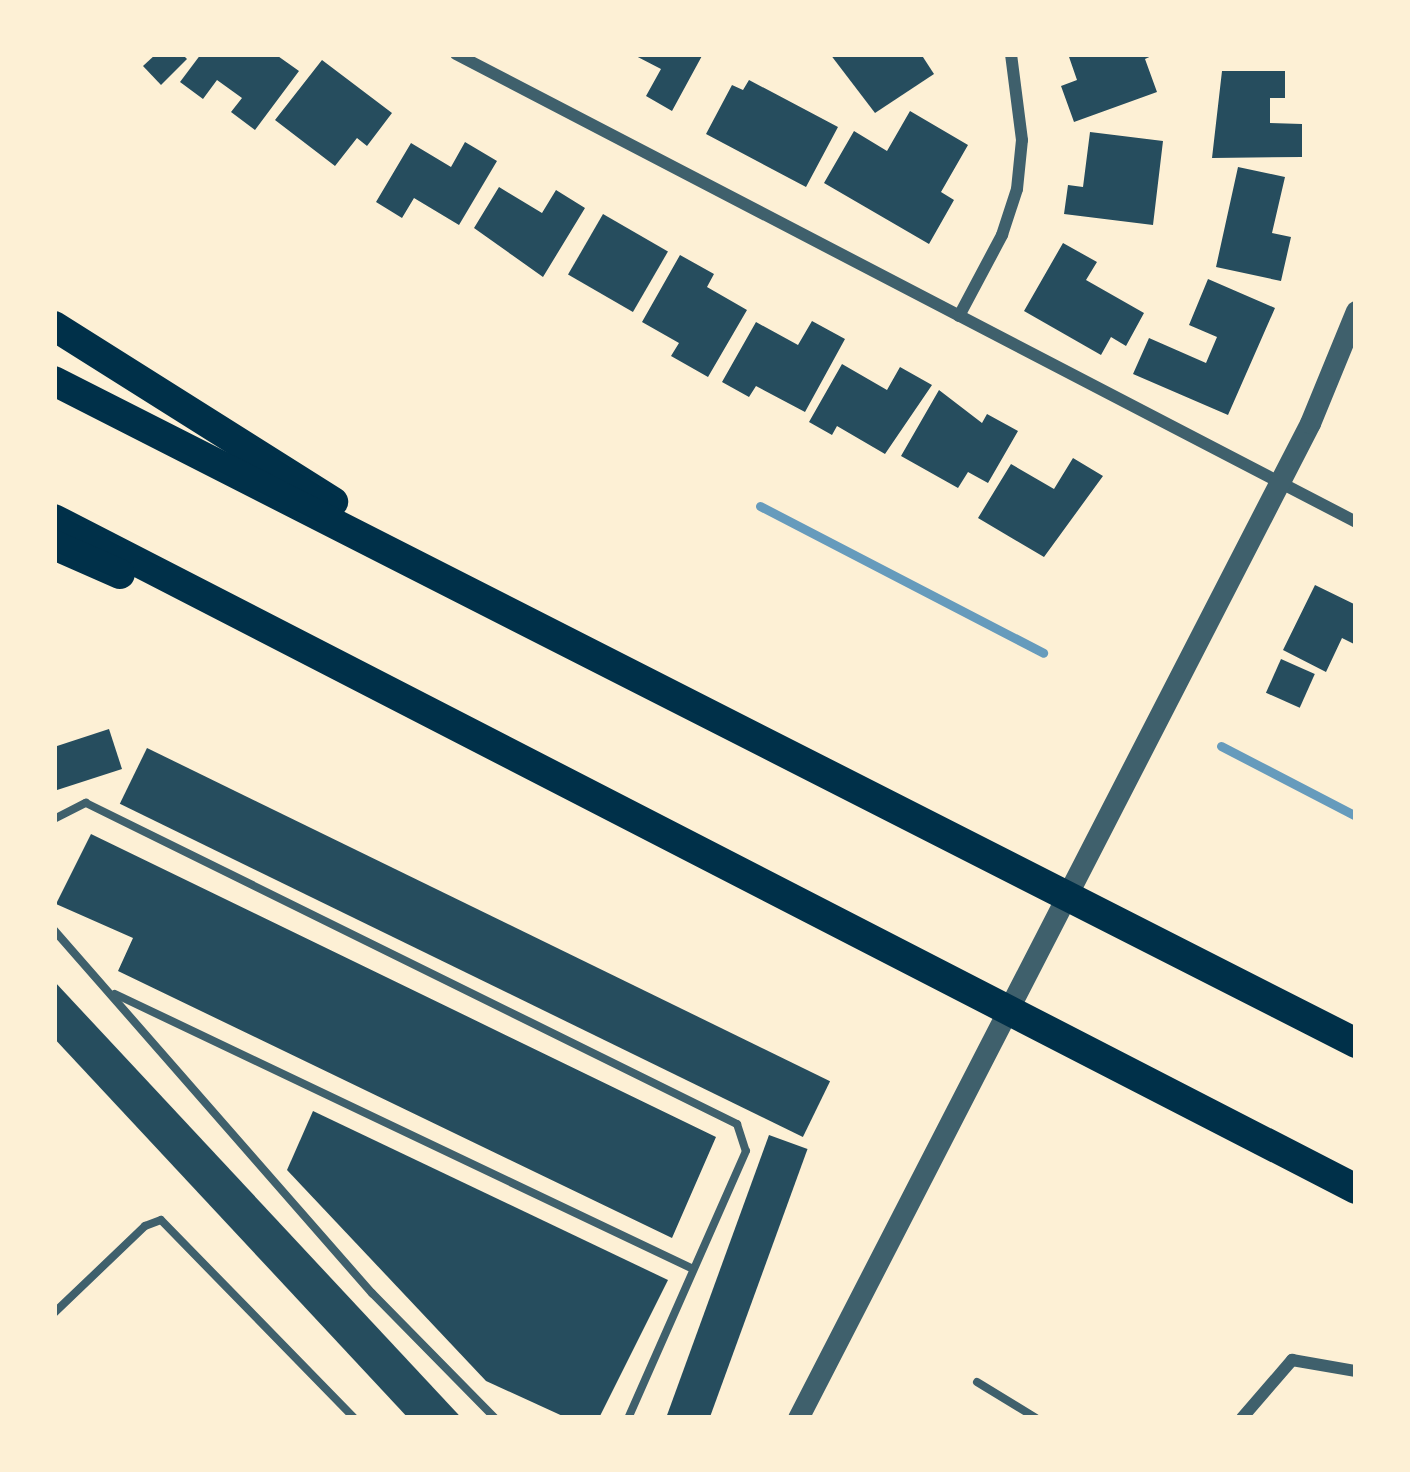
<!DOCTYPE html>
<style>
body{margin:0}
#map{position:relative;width:1410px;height:1472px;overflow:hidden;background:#fdf0d5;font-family:"Roboto Serif",serif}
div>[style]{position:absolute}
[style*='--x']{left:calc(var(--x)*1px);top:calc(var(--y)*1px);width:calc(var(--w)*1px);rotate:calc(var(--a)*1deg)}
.stream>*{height:9px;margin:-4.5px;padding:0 4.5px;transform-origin:4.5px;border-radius:4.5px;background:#669bbc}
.building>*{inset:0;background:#264d5e;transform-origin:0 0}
.service>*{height:8px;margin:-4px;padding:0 4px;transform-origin:4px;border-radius:4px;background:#3f606c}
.minor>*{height:12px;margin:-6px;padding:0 6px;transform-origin:6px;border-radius:6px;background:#3f606c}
.tertiary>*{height:21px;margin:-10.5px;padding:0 10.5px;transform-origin:10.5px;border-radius:10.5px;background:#3f606c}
.motorway>*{height:30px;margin:-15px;padding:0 15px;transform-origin:15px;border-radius:15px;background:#003049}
span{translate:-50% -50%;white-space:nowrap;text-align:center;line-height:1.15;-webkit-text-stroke:12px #fdf0d5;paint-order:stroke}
.frame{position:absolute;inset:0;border:57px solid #fdf0d5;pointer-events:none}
</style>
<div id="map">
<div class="stream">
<div style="--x:760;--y:506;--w:319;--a:27.4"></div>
<div style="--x:1221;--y:746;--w:152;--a:27.4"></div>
</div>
<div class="building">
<div style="clip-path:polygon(156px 54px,182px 54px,187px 59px,161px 85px,143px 66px)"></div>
<div style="clip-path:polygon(201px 54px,275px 54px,299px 71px,255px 130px,231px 112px,242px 98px,217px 80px,203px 99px,180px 82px)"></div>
<div style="clip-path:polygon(632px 54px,703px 54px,672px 111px,646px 96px,661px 69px)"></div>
<div style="clip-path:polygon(830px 54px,921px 54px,934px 74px,875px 113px)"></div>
<div style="clip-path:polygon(1068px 54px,1156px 54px,1145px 59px,1157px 92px,1074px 122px,1061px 86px,1077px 80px)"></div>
<div style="clip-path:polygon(322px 60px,392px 113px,367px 146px,357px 138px,335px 166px,275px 120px)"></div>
<div style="clip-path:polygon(1222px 71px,1285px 71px,1285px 98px,1270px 98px,1270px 123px,1302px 124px,1302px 157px,1212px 158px)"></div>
<div style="clip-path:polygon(749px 80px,838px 127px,806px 187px,706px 134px,732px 85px,743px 90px)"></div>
<div style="clip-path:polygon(910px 111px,968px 145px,941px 192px,954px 200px,929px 244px,824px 183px,854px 131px,887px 151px)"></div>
<div style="clip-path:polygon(1090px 132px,1163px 141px,1153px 225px,1064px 214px,1068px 185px,1083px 187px)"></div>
<div style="clip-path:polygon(465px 142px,497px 161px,459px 225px,414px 198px,402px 218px,376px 202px,411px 143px,451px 167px)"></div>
<div style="clip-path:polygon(1238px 167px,1285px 177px,1272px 233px,1291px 237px,1281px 281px,1216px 267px)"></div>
<div style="clip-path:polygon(499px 187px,542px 213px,556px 190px,585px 208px,543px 277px,474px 228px)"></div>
<div style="left:603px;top:214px;width:75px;height:70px;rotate:30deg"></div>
<div style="clip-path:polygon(1063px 243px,1097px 262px,1086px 280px,1144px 313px,1126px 346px,1111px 337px,1101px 355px,1024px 311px)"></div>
<div style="clip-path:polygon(680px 255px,714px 274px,707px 287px,747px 310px,708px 377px,671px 356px,679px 343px,642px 322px)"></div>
<div style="clip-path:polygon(1208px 279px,1275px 308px,1228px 415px,1133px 374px,1149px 338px,1206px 363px,1217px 337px,1189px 325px)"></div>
<div style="clip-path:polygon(812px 321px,845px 339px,805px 412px,756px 386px,749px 397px,722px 382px,756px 322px,798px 345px)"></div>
<div style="clip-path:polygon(842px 364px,887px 390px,900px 367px,932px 385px,885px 454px,837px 426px,832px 435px,809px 422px)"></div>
<div style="clip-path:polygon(939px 390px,982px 423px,987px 414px,1018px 431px,988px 483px,968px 472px,958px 488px,901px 456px)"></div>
<div style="clip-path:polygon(1073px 458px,1103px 476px,1044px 557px,978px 518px,1011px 464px,1054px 489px)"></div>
<div style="clip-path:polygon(1315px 585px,1356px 605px,1356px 645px,1342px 638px,1326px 672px,1283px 650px)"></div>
<div style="left:1281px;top:659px;width:37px;height:37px;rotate:24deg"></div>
<div style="clip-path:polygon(109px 729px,122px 769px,54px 791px,54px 747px)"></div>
<div style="left:147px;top:748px;width:760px;height:62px;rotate:26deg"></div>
<div style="clip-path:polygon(91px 834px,716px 1137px,672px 1238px,118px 971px,133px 938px,56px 904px)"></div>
<div style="left:54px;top:981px;width:599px;height:39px;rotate:47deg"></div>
<div style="clip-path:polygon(313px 1111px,668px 1280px,599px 1418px,567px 1418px,486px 1381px,287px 1170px)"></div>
<div style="left:769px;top:1135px;width:41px;height:303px;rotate:20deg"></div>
</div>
<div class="service">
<div style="--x:54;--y:819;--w:36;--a:-27"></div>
<div style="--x:86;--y:803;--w:726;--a:26.25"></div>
<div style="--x:737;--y:1124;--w:28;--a:72"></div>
<div style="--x:746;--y:1151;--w:292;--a:113.8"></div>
<div style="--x:54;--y:930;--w:483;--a:48.8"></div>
<div style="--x:372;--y:1293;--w:175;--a:45.5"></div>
<div style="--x:115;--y:994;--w:640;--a:25.44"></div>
<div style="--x:54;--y:1313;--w:126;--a:-43.7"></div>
<div style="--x:145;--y:1226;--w:17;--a:-21"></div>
<div style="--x:161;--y:1220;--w:277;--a:45.7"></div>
<div style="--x:977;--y:1382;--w:69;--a:31.4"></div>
</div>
<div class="minor">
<div style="--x:456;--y:54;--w:1014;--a:27.47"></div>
<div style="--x:959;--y:316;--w:92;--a:-62"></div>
<div style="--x:1002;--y:235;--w:48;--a:-71.9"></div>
<div style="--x:1017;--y:189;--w:49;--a:-84.2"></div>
<div style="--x:1022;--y:140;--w:87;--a:-97.3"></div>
<div style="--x:1242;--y:1418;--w:77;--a:-49.2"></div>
<div style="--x:1292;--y:1360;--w:65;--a:9.8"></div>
</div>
<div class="tertiary">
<div style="--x:798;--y:1418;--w:1119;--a:-62.77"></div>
<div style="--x:1310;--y:423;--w:121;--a:-67.7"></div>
</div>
<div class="motorway">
<div style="--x:54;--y:326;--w:330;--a:32.2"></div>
<div style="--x:54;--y:381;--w:1461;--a:26.95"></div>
<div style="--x:54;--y:519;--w:1464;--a:27.23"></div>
<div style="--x:54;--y:545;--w:72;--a:23.7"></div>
</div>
<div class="frame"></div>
</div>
